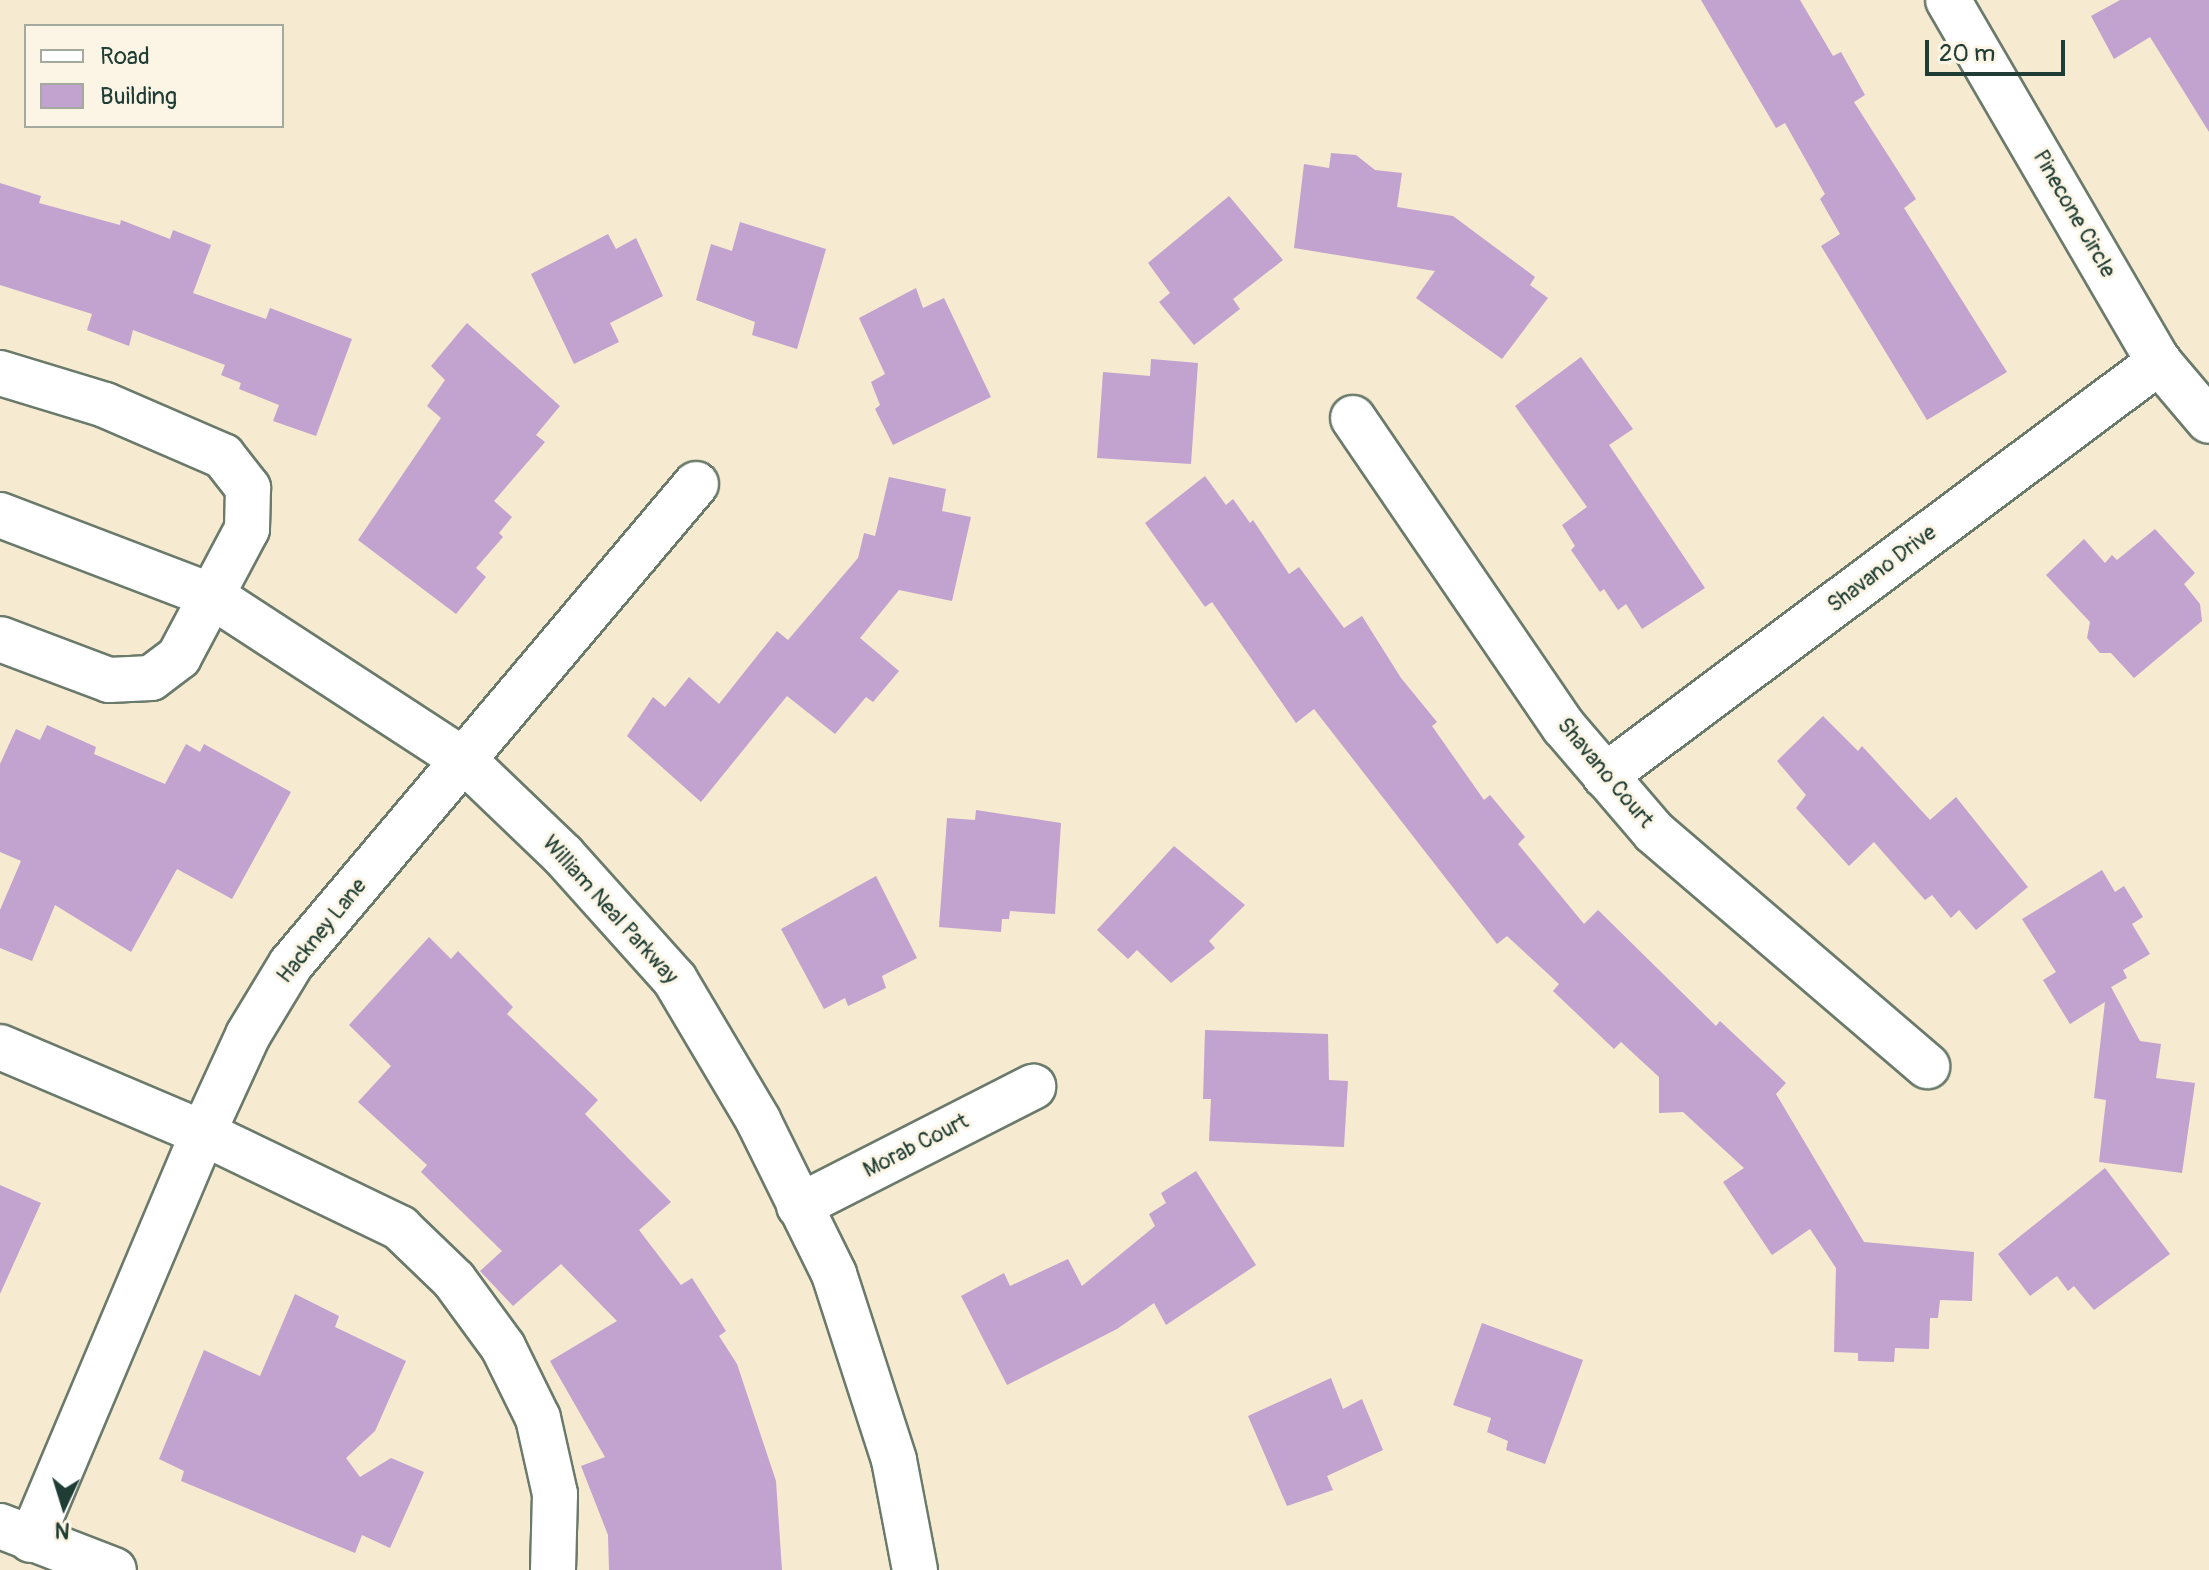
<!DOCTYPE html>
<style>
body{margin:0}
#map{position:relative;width:2209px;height:1570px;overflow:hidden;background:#f6ead1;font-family:Pangolin,sans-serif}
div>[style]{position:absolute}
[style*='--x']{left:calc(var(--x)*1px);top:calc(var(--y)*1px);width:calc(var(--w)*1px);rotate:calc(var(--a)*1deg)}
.building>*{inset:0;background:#c2a2ce}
.roads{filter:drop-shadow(2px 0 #6a7a6b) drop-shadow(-2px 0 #6a7a6b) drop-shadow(0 2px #6a7a6b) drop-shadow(0 -2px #6a7a6b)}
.minor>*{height:44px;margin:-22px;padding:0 22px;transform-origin:22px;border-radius:22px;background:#fff}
span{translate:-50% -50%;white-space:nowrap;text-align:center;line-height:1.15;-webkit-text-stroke:6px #fcf5e5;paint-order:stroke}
.street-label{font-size:22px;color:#1f3d34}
.legend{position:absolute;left:24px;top:24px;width:260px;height:104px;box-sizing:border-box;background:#fcf5e5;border:2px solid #a4ab9e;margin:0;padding:10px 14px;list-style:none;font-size:24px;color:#1f3d34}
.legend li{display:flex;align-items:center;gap:16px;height:40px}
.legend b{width:40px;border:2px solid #a4ab9e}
.north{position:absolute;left:24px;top:1466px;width:80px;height:80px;-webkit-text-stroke:6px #fcf5e5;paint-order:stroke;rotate:184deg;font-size:22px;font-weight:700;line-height:32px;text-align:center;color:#1f3d34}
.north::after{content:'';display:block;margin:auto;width:28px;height:36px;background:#1f3d34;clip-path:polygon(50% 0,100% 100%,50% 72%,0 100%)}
.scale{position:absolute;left:1925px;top:40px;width:140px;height:36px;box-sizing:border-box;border:4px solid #1f3d34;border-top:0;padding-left:10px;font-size:24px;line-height:28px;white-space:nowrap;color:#1f3d34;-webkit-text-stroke:6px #fcf5e5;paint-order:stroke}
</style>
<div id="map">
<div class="building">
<div style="clip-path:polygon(1701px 0,1800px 0,1833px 56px,1841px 52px,1865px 95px,1854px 102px,1916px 199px,1904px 208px,2007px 372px,1927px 420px,1821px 246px,1840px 234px,1820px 199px,1825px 194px,1785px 123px,1776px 128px)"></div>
<div style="clip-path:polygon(2120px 0,2209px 0,2209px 132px,2150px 37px,2114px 59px,2091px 16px)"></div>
<div style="clip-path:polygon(1331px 153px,1356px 155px,1375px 170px,1402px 173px,1397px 207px,1453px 216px,1535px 277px,1530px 285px,1548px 298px,1502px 359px,1416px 298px,1435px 271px,1294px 248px,1304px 164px,1329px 168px)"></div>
<div style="clip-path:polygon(0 183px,41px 196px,39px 203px,120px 225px,121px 220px,170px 239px,173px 230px,211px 245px,193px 293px,266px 319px,270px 308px,352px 339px,316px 436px,273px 421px,279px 405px,239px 389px,241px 383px,221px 375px,225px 365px,133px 330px,129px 346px,87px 330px,92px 314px,0 285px)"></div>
<div style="clip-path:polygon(1229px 196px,1283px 260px,1233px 299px,1240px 309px,1194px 345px,1159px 302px,1170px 293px,1148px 263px)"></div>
<div style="clip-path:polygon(740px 222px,826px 249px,797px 349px,752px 335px,755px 322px,696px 300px,711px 244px,732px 251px)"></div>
<div style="clip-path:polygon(608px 234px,616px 249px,636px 238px,663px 296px,610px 323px,619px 342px,574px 364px,531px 274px)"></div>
<div style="clip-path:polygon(916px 288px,923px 308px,944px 298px,991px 397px,893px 445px,875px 409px,880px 405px,871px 382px,885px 374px,859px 318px)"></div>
<div style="clip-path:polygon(467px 323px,560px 406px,536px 435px,545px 442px,494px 501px,512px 517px,499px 533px,503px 537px,476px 568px,486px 577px,456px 614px,358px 540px,441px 418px,427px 406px,445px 380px,431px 366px)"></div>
<div style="clip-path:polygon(1581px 357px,1633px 429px,1609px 445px,1705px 588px,1642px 629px,1626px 604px,1618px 610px,1604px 589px,1600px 592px,1571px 550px,1575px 546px,1562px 525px,1587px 507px,1515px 406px)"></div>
<div style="clip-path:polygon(1151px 359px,1198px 363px,1191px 464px,1097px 458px,1103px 372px,1150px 376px)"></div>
<div style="clip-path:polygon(1205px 476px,1226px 505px,1233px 499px,1250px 523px,1253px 520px,1289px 574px,1299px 567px,1344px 628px,1362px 616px,1401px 678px,1437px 722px,1432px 726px,1484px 800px,1490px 795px,1525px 837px,1518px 844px,1584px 924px,1598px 910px,1716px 1026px,1720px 1021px,1786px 1083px,1776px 1094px,1864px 1242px,1974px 1252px,1972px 1301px,1940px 1300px,1938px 1318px,1930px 1318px,1929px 1349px,1895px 1348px,1894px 1362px,1858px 1361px,1858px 1353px,1834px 1352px,1836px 1268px,1810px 1229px,1772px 1255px,1723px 1182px,1744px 1168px,1683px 1112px,1659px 1113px,1659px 1077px,1621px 1042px,1614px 1049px,1553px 991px,1559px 984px,1507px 936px,1497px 944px,1314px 709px,1296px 723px,1212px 602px,1205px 607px,1145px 523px)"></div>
<div style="clip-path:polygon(889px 477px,946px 489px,942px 511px,971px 517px,952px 601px,899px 590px,860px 638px,899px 671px,873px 702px,866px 697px,835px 734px,787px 696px,701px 802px,627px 736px,653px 697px,665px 707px,689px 677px,719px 704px,777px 631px,788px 640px,858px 558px,864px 533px,875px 536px)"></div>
<div style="clip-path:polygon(2155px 529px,2195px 573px,2184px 584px,2200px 604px,2202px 621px,2134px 678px,2111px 653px,2100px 653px,2087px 638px,2090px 622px,2046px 575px,2084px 539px,2105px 563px,2112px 555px,2117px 560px)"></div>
<div style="clip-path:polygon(1823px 716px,1858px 751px,1862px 746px,1930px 820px,1956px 797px,2028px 887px,1976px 930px,1959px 910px,1951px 918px,1932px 895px,1925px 900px,1874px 842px,1849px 866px,1796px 808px,1806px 795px,1777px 761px)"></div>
<div style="clip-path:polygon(47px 725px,96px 747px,94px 754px,165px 784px,186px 744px,200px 752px,204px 744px,291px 792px,232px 899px,177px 869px,131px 952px,55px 905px,32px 961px,0 948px,0 910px,21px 861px,0 852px,0 764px,16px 729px,40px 740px)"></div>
<div style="clip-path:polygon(976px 810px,1061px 823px,1055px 914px,1010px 911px,1009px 919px,1002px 919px,1001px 932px,939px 927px,947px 818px,975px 820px)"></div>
<div style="clip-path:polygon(1174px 846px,1245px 905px,1209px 941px,1215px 948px,1171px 983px,1137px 950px,1128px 959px,1097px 930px)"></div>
<div style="clip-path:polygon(2102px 870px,2115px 892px,2124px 886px,2143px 917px,2132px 924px,2150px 954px,2123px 970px,2127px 978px,2111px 987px,2140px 1041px,2161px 1044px,2156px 1078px,2195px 1083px,2182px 1173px,2099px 1162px,2106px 1100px,2094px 1098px,2105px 1002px,2070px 1024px,2043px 980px,2056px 972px,2022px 919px)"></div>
<div style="clip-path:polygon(876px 876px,917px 958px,882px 976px,886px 988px,848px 1006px,845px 998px,824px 1009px,781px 929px)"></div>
<div style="clip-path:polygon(429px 937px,451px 959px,458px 951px,513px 1007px,507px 1014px,598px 1100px,585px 1114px,671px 1202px,639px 1230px,681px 1285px,692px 1278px,726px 1331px,719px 1336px,737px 1364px,776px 1481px,782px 1570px,609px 1570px,608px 1535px,581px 1466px,605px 1457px,550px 1361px,617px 1321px,561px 1264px,513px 1306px,480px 1271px,502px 1251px,421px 1172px,427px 1165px,358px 1102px,391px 1066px,349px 1025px)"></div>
<div style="clip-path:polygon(1205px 1030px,1328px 1034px,1329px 1080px,1348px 1081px,1344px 1147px,1209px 1141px,1211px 1099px,1203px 1099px)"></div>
<div style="clip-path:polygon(2105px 1168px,2170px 1254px,2094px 1310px,2074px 1286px,2068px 1291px,2057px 1276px,2030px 1296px,1998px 1254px)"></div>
<div style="clip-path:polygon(1196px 1171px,1256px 1265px,1166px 1325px,1154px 1303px,1117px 1329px,1007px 1385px,961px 1296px,1004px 1273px,1010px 1286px,1068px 1259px,1082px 1286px,1155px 1226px,1149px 1214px,1166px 1203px,1161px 1193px)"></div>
<div style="clip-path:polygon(0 1185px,41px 1203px,0 1294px)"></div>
<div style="clip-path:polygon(295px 1294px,339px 1316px,335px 1327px,406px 1361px,375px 1431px,346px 1458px,360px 1477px,391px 1458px,424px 1472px,390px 1548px,362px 1535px,355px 1553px,181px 1481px,184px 1471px,159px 1459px,204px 1350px,260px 1376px)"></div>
<div style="clip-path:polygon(1482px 1323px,1583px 1360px,1545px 1464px,1506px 1450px,1508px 1441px,1487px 1432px,1491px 1418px,1453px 1405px)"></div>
<div style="clip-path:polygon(1331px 1378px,1343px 1409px,1362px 1399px,1383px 1450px,1327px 1476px,1333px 1490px,1287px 1506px,1248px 1416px)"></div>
</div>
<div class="roads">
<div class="minor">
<div style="--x:1948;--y:0;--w:419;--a:59.8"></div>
<div style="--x:2159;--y:362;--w:77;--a:49.7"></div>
<div style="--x:0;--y:373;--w:110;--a:16.9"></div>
<div style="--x:105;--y:405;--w:129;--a:23.4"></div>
<div style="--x:223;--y:456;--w:41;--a:52"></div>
<div style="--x:248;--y:488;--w:41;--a:91.4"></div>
<div style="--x:247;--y:529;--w:145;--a:118"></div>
<div style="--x:179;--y:657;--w:35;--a:143"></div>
<div style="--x:151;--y:678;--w:42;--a:177.3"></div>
<div style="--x:109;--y:680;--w:116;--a:-159.4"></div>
<div style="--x:1353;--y:418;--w:374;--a:55.7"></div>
<div style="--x:1564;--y:727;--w:138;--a:49.4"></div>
<div style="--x:1654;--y:832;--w:360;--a:40.6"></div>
<div style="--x:0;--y:515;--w:227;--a:20.9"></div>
<div style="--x:212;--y:596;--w:301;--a:33.1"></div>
<div style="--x:464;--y:760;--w:137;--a:43.8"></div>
<div style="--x:563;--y:855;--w:168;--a:48.1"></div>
<div style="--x:675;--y:980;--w:163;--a:59.3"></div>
<div style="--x:758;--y:1120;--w:172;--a:63.7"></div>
<div style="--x:834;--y:1274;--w:195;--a:72.1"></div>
<div style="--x:894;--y:1460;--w:112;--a:79.2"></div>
<div style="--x:1605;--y:776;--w:692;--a:-36.77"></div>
<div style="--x:0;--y:1047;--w:220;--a:23"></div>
<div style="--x:203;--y:1133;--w:219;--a:25.7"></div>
<div style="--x:400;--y:1228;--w:75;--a:43.9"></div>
<div style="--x:454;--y:1280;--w:83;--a:53.8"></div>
<div style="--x:503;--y:1347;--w:79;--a:63.8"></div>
<div style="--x:538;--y:1418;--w:78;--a:77.4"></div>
<div style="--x:555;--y:1494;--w:76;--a:91.5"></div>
<div style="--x:799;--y:1206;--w:263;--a:-27"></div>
<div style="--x:0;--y:1526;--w:122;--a:21.1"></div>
<div style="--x:31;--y:1540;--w:442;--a:-67.1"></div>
<div style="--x:203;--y:1133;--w:108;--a:-65.3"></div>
<div style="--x:248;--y:1035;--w:83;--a:-58.8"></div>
<div style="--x:291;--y:964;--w:628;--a:-49.84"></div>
</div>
</div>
<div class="street-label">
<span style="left:2074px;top:214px;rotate:60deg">Pinecone Circle</span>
<span style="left:1882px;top:569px;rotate:-37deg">Shavano Drive</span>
<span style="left:1605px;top:773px;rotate:50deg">Shavano Court</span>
<span style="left:610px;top:910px;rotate:48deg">William Neal Parkway</span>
<span style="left:322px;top:931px;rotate:-51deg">Hackney Lane</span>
<span style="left:916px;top:1146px;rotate:-27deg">Morab Court</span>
</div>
<ul class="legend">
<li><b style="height:10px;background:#fff"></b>Road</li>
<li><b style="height:22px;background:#c2a2ce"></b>Building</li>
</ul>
<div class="north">N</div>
<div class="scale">20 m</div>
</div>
